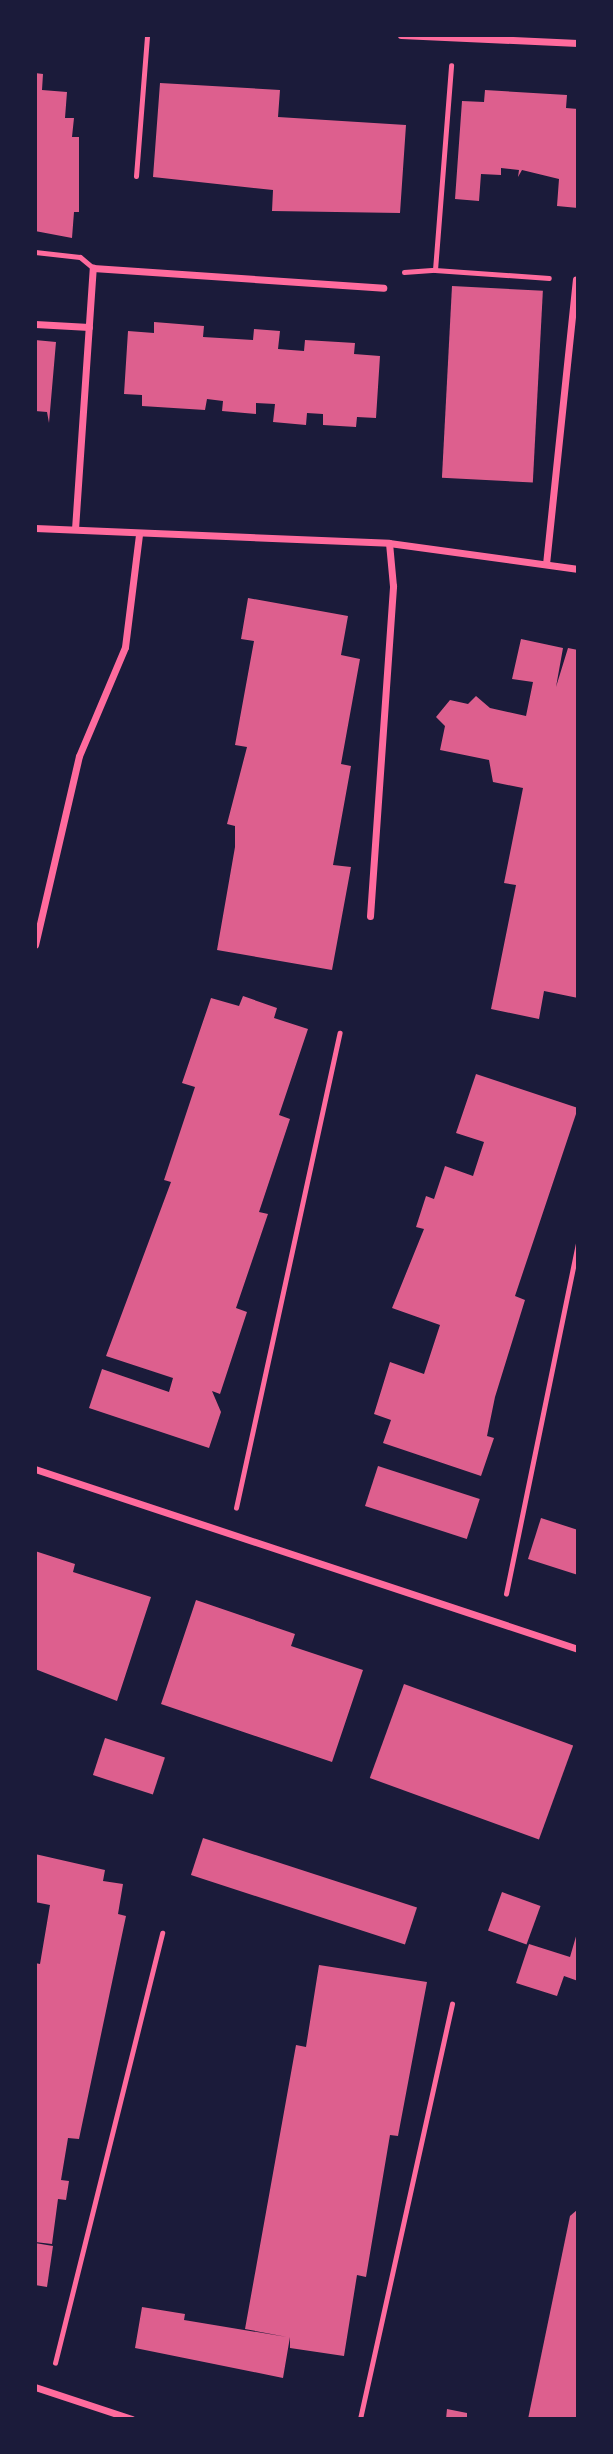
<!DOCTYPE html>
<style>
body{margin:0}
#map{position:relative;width:613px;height:2454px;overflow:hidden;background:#1b1b3a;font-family:Overpass,sans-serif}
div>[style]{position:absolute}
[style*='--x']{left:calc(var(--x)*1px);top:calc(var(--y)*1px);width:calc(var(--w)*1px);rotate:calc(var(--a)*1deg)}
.building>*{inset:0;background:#dd5f8e;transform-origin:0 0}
.path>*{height:4.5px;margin:-2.25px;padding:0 2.25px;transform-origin:2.25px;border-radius:2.25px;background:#ff6b9d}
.service>*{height:5px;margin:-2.5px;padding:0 2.5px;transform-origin:2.5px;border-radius:2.5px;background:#ff6b9d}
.minor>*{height:7px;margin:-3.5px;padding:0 3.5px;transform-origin:3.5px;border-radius:3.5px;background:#ff6b9d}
span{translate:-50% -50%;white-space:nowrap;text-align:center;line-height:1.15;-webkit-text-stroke:7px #1b1b3a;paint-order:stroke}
.frame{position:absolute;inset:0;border:37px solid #1b1b3a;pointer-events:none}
</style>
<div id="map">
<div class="building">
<div style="clip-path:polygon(35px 73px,43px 74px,42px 90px,67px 92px,65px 118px,74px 118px,72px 137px,79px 137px,79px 212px,74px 212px,72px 238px,35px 231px)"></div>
<div style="clip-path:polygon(160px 83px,280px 90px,278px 117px,406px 125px,400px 213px,272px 211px,273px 190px,153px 177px)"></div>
<div style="clip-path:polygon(485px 90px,567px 95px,566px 108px,578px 109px,578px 208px,557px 206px,559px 179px,522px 170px,518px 177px,519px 170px,501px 168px,501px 175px,481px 174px,479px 201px,455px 199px,462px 101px,484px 102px)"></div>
<div style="left:452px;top:286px;width:91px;height:192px;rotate:3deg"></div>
<div style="clip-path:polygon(154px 322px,204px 326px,203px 337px,253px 340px,254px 329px,280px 331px,278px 349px,304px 351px,305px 340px,355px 343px,354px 354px,380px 356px,376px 418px,357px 417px,356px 427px,323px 425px,323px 414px,307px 413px,306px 425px,273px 422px,275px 404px,256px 403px,256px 414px,222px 411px,223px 401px,207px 399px,205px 410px,142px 406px,142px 395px,124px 394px,128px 331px,154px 333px)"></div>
<div style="clip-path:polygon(35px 340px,56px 342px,49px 423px,47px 412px,35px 411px)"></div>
<div style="clip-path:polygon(248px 598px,348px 616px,341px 655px,360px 659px,341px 764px,351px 766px,333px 865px,351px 867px,332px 970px,217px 950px,235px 847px,235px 826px,227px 824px,247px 747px,235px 745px,254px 641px,241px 639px)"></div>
<div style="clip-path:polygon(521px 639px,563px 648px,556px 687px,568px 648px,578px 650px,578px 998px,544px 991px,539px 1019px,491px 1009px,516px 885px,504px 883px,523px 788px,493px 782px,489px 760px,440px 750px,445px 726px,436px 717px,450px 700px,468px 704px,476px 696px,490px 708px,526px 716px,533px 682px,512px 679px)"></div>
<div style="clip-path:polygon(243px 996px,277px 1008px,274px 1018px,308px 1029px,279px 1115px,290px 1119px,259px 1212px,268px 1214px,236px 1308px,247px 1312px,220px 1394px,212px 1391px,221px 1412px,209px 1448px,89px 1408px,102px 1369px,169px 1392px,173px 1378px,106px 1356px,171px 1182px,164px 1180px,195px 1087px,182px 1083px,211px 998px,239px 1006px)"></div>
<div style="clip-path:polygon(476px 1074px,578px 1108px,515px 1296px,525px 1300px,495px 1397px,487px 1436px,494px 1438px,481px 1476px,383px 1443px,391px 1420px,374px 1414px,390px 1362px,424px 1374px,440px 1325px,392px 1308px,424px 1229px,416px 1227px,426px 1196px,434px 1199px,445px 1166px,473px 1176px,484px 1142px,456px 1133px)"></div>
<div style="left:378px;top:1466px;width:107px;height:42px;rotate:18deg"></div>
<div style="clip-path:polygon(541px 1518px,578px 1530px,578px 1575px,528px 1559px)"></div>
<div style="clip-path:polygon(35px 1551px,75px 1564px,73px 1572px,151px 1597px,117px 1701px,35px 1669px)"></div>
<div style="clip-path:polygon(196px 1600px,295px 1634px,291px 1646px,363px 1670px,332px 1762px,161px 1704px)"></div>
<div style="left:404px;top:1684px;width:180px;height:100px;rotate:20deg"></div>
<div style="left:105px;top:1738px;width:63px;height:39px;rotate:18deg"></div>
<div style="left:203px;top:1838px;width:225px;height:39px;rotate:18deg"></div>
<div style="clip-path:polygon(35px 1854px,105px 1870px,103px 1881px,123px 1884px,118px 1914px,126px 1916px,79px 2139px,68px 2138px,61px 2180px,69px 2181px,66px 2200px,58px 2199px,52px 2244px,35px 2242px,35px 1963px,40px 1964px,50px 1905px,35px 1902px)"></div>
<div style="left:502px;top:1892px;width:41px;height:41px;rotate:20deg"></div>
<div style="clip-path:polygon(577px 1933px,578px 1981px,564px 1976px,557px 1996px,516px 1983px,529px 1944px,570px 1957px)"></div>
<div style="clip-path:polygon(319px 1965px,427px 1982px,398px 2136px,390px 2135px,366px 2277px,357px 2275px,344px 2356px,290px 2348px,290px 2337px,283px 2378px,135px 2348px,142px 2307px,185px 2314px,184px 2320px,287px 2337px,245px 2329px,296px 2045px,306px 2047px)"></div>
<div style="clip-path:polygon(577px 2210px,578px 2419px,528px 2419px,570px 2216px)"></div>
<div style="clip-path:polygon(35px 2243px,53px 2246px,47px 2287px,35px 2285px)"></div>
<div style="clip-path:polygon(447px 2409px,467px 2413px,467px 2419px,446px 2419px)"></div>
</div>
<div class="path">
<div style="--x:435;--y:270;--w:114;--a:4"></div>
<div style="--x:404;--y:272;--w:31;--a:-4"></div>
<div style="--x:435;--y:270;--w:205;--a:-85.5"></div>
<div style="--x:236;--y:1508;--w:486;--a:-77.7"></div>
<div style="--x:506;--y:1594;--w:359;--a:-78.4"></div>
<div style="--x:55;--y:2363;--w:443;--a:-76"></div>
<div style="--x:360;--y:2419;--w:425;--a:-77.5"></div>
</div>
<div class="service">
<div style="--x:136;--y:176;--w:141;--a:-85.5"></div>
<div style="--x:35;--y:252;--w:45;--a:6.3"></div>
<div style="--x:80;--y:257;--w:17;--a:40"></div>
</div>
<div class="minor">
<div style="--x:401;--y:35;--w:177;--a:2.6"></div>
<div style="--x:35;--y:324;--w:54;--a:3.2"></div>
<div style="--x:35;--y:528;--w:354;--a:2.4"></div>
<div style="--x:389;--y:543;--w:191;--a:7.8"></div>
<div style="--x:75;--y:529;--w:262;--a:-86.1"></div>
<div style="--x:93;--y:268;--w:291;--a:3.9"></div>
<div style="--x:546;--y:564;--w:286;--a:-84"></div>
<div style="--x:370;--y:916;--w:331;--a:-86"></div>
<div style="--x:393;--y:586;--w:43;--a:-95.3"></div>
<div style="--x:35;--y:945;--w:194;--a:-76.9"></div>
<div style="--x:79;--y:756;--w:118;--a:-67.1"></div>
<div style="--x:125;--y:647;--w:114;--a:-82.9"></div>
<div style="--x:35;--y:1469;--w:572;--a:18.34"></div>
<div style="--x:35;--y:2387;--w:102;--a:18.3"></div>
</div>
<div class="frame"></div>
</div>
